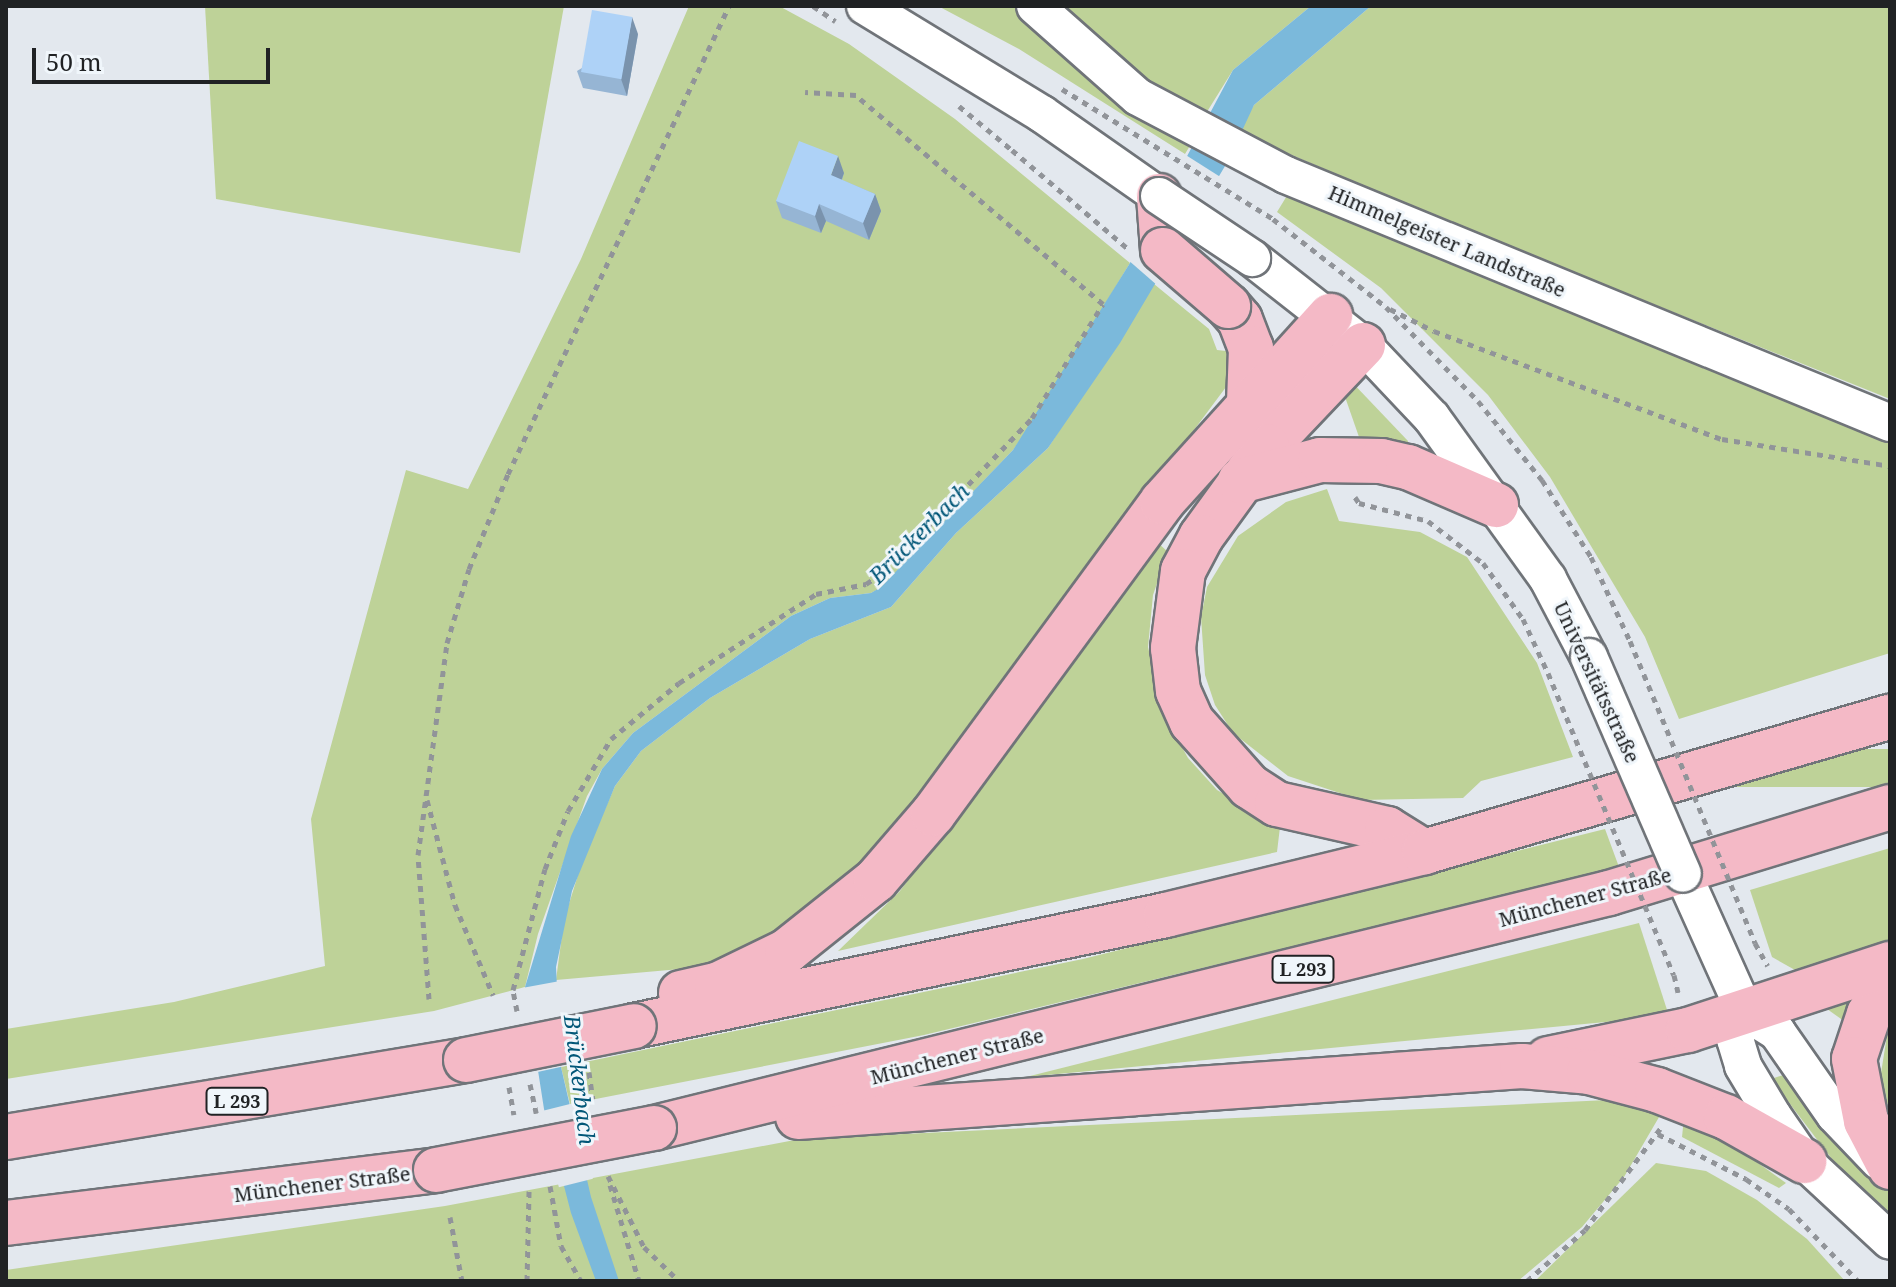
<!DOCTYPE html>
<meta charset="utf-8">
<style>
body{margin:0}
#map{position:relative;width:1896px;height:1287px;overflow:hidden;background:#e3e8ee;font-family:"Noto Serif",serif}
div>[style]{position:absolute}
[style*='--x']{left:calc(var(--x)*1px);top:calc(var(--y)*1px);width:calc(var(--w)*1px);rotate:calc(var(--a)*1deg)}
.green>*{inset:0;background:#bed298;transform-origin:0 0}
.water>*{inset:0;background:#7bb9db}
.pier>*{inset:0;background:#e3e8ee;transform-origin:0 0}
.path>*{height:5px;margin-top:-2.5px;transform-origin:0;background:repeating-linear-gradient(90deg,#919499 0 6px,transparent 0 12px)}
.roads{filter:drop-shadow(2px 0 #707479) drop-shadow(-2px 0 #707479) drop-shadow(0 2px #707479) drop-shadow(0 -2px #707479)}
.minor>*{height:36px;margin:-18px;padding:0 18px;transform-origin:18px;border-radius:18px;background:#fff}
.highway>*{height:44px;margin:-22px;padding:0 22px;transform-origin:22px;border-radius:22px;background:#f4b9c6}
.path-bridge>*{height:5px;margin-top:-2.5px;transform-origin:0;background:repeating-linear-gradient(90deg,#919499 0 6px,transparent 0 12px)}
.bridges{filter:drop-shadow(2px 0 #707479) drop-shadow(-2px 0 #707479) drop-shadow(0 2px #707479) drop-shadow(0 -2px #707479)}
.minor-bridge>*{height:36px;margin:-18px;padding:0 18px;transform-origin:18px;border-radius:18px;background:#fff}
.highway-bridge>*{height:44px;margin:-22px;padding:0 22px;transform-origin:22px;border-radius:22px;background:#f4b9c6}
.wall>*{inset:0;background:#96b5d4}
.shaded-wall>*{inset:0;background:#7a93ad}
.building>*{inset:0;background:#aed2f7;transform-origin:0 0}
span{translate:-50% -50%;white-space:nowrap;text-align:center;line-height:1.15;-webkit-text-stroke:6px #f0f6fb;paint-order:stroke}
.shield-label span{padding:2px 6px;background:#f0f6fb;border:2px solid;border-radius:6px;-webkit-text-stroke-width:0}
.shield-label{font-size:18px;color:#202224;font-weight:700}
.street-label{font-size:20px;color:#202224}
.water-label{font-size:22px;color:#025778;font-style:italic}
.frame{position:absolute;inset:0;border:8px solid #202224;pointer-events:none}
.scale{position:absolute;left:32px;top:48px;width:238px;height:36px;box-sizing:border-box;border:4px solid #202224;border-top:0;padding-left:10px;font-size:24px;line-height:28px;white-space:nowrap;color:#202224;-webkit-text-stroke:6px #f0f6fb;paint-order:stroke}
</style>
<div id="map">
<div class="green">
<div style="clip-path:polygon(205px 6px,564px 6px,520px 253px,216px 199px)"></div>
<div style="clip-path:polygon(689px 6px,779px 6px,849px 44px,955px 119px,1130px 263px,1037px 416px,1013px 450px,882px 587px,871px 593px,830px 598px,791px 616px,633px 733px,602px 769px,587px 796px,538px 934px,525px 987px,434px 1011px,6px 1079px,6px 1029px,174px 1002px,325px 966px,311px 819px,406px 470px,468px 489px,581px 259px)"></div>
<div style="clip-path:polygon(938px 6px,1017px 6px,1072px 60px,1191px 144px,1185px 154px,1019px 49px)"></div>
<div style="clip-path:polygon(1060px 6px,1311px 6px,1233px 70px,1205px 115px,1152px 88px)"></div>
<div style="clip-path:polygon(1371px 6px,1890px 6px,1890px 399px,1446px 221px,1238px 132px,1254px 105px)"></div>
<div style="clip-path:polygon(1288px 194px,1890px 439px,1890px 653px,1679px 719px,1645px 637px,1550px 477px,1488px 395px,1381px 288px,1277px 212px)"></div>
<div style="clip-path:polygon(1154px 284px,1209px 329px,1217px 350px,1235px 352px,1229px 383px,880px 851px,788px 934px,703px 967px,556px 980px,564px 920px,582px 862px,615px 786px,641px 751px,710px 698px,810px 639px,891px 607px,956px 533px,1048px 448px)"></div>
<div style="clip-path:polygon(1348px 378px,1408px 441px,1408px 445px,1359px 437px,1344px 394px)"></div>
<div style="clip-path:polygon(1327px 489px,1339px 521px,1420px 532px,1467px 557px,1537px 663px,1573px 757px,1481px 781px,1463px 798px,1361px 800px,1288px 776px,1233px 733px,1215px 705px,1205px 675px,1201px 617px,1207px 587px,1238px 536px,1286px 502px)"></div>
<div style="clip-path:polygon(1157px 542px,1168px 552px,1153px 595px,1148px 647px,1164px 715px,1188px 758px,1217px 790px,1280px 827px,1277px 852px,838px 951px,900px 891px)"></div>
<div style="left:1890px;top:749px;width:38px;height:190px;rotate:90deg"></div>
<div style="clip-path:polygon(1605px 829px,1619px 867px,1610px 870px,924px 1035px,570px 1104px,561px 1067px,1083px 959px)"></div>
<div style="clip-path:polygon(1890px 848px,1890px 943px,1831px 969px,1795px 970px,1772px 957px,1750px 890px)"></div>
<div style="clip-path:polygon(1639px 923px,1669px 1016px,1026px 1077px)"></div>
<div style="clip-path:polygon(1856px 984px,1851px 1026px,1820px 1004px)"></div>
<div style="clip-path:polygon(1890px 1017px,1890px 1116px,1881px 1073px)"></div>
<div style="clip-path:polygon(1789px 1073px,1890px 1192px,1890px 1220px,1844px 1175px,1771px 1079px)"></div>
<div style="clip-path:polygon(1628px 1099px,1662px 1112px,1624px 1177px,1582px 1227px,1518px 1281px,6px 1281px,6px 1270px,445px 1206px,800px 1139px)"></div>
<div style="clip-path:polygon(1684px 1118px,1722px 1137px,1786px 1183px,1779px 1188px,1682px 1137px)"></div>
<div style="clip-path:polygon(1656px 1163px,1706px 1171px,1757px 1200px,1807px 1239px,1845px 1281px,1535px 1281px)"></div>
</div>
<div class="water">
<div style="clip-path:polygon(1311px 6px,1371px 6px,1254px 105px,1228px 161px,1120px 343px,1048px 448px,956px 533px,891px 607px,810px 639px,710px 698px,641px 751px,615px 786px,572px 891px,556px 967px,561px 1067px,591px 1197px,619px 1281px,596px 1281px,571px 1213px,544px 1109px,525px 987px,571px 836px,602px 769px,633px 733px,791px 616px,830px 598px,871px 593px,881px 587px,1013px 450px,1130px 263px,1233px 70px)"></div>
</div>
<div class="pier">
<div style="clip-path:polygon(1181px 152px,1222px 178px,1158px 286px,1127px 259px)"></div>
<div style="clip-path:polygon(560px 981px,565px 1066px,533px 1073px,522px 988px)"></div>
<div style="left:574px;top:1103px;width:78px;height:35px;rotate:76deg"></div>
</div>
<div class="path">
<div style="--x:813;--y:6;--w:27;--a:34"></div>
<div style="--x:959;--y:106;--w:69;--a:39.7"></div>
<div style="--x:1273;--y:219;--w:143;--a:37.9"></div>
<div style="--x:1386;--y:307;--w:132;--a:45.6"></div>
<div style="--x:1478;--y:401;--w:102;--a:51"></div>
<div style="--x:1542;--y:480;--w:91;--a:57.5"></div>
<div style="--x:1591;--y:557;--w:93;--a:65.1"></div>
<div style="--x:1390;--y:309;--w:49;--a:26.6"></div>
<div style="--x:1434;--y:331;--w:308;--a:20.6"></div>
<div style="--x:1722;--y:439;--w:170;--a:9.1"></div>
<div style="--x:1355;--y:497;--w:7;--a:56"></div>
<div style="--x:1359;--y:503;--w:71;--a:14.6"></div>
<div style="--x:1428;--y:521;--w:69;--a:37.4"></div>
<div style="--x:1483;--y:563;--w:69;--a:54.5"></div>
<div style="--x:1523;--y:619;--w:60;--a:65.2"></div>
<div style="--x:427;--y:800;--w:109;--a:75.1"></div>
<div style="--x:455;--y:905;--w:98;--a:67.1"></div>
<div style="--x:1755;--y:943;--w:26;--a:61"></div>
<div style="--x:1674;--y:975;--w:18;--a:77"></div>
<div style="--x:429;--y:999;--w:144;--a:-94.4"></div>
<div style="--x:418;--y:855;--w:214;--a:-82.2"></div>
<div style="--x:447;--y:643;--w:77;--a:-73.4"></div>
<div style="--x:469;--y:569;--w:103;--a:-67.7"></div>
<div style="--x:508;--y:474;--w:518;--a:-64.72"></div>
<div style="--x:517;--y:1011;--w:21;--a:-101"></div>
<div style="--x:513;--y:990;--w:125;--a:-75.2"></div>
<div style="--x:545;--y:869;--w:62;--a:-68.4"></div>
<div style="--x:568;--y:811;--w:84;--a:-59.2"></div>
<div style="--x:611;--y:739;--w:88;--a:-39.5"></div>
<div style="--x:679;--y:683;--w:163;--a:-33"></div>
<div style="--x:816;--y:594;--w:51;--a:-11.3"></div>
<div style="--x:866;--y:584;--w:23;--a:-34"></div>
<div style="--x:885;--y:571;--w:212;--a:-46.1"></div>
<div style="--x:1032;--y:418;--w:134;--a:-58.1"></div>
<div style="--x:1103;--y:304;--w:324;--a:-139.8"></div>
<div style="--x:856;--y:95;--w:51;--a:-176.6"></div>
<div style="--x:589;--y:1072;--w:27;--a:82"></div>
<div style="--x:530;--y:1084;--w:30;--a:78"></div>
<div style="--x:509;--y:1087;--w:28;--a:80"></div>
<div style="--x:1658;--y:1134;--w:99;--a:27.1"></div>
<div style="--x:1746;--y:1179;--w:52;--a:34.9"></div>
<div style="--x:1789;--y:1209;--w:100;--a:46.2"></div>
<div style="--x:608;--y:1176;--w:80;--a:63.1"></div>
<div style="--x:644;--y:1247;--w:49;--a:44.2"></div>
<div style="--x:610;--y:1185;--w:100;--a:73.2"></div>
<div style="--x:550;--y:1186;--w:61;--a:79.6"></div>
<div style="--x:561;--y:1246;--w:40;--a:60.3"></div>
<div style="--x:450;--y:1217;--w:65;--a:79.4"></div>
<div style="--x:527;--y:1281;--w:90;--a:-88.7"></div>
<div style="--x:1527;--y:1281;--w:77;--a:-41.3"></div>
<div style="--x:1585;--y:1230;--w:126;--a:-53.4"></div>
</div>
<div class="roads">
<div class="minor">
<div style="--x:865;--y:6;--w:207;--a:31.4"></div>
<div style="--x:1042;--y:114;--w:143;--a:35"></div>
<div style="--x:1035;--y:6;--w:137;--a:41.5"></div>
<div style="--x:1138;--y:97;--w:167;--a:27.8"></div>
<div style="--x:1286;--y:175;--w:653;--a:22.32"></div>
<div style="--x:1252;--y:258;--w:141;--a:38.1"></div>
<div style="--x:1363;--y:345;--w:100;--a:46.6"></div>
<div style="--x:1432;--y:418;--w:198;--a:54.2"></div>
<div style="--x:1548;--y:579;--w:88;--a:62.3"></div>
<div style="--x:1683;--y:874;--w:151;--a:65.8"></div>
<div style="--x:1745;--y:1012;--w:38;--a:32"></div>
<div style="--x:1777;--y:1032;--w:101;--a:55.1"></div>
<div style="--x:1835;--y:1115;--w:64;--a:46.3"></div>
<div style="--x:1745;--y:1012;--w:29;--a:110"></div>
<div style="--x:1735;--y:1039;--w:28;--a:73"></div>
<div style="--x:1743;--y:1066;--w:58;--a:59"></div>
<div style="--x:1773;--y:1116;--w:55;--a:55.4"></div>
<div style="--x:1804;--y:1161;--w:117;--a:42.9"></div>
</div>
<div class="highway">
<div style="--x:1159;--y:196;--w:54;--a:85.8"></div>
<div style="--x:1228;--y:306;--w:18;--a:49"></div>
<div style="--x:1240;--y:320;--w:30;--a:69"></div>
<div style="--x:1251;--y:348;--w:54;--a:92.1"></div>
<div style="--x:1363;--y:345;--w:139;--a:133.5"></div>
<div style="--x:1267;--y:446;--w:112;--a:126"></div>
<div style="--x:1201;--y:537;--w:38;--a:118"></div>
<div style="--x:1183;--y:571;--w:78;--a:97.4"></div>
<div style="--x:1173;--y:648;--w:43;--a:83.4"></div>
<div style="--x:1178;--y:691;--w:34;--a:66"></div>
<div style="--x:1192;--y:722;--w:86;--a:48.3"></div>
<div style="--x:1249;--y:786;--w:33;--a:33"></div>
<div style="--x:1277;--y:804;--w:113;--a:12.8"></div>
<div style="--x:1387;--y:829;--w:44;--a:31.9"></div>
<div style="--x:1240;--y:481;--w:83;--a:-14.7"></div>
<div style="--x:1320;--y:460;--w:61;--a:0.9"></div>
<div style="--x:1381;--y:461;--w:28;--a:13"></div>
<div style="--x:1408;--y:467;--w:96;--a:23.4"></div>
<div style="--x:1890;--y:987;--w:34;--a:128"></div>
<div style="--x:1869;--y:1014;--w:47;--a:108.4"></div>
<div style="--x:1854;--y:1059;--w:63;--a:79"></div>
<div style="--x:1866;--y:1121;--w:52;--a:62.4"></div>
<div style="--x:681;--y:993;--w:37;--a:-13"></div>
<div style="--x:717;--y:985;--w:78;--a:-25.9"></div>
<div style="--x:787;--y:951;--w:114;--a:-38.6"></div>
<div style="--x:876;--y:880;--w:87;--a:-49.2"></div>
<div style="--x:933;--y:814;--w:387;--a:-53.7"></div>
<div style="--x:1162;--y:502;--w:251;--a:-47.9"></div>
<div style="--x:634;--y:1026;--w:543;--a:-11.79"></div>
<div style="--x:1166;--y:915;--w:266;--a:-13.7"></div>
<div style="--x:1424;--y:852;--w:485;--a:-16.2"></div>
<div style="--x:1548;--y:1059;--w:143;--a:-11.7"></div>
<div style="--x:1688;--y:1030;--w:213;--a:-18.1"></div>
<div style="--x:798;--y:1117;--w:726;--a:-4.03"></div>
<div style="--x:1522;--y:1066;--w:67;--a:5.1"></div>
<div style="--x:1589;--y:1072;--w:70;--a:14.8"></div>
<div style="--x:1657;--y:1090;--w:74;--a:21.4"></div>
<div style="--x:1726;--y:1117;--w:90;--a:29.4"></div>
<div style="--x:654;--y:1128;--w:983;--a:-13.82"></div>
<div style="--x:1609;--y:893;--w:294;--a:-17"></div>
<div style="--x:6;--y:1137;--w:466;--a:-9.5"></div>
<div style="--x:6;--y:1223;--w:433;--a:-7"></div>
</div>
</div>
<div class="path-bridge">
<div style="--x:1062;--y:89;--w:248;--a:31.6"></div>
<div style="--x:1012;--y:150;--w:151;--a:40.4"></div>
<div style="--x:1630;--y:641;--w:327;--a:67.5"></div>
<div style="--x:1548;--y:673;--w:327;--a:67.4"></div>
</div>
<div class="bridges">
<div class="minor-bridge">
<div style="--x:1159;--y:196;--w:112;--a:33.7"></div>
<div style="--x:1589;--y:657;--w:236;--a:66.6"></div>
</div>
<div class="highway-bridge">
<div style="--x:1163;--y:250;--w:86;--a:40.7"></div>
<div style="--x:466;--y:1060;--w:171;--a:-11.4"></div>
<div style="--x:436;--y:1170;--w:222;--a:-10.9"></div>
</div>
</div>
<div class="wall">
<div style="clip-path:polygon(638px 34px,627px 96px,583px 88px,577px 71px)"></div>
<div style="clip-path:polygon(844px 173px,842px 180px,875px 194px,881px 211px,869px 240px,826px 221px,821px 233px,782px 218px,776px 201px)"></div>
</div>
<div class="shaded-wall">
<div style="clip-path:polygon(632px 17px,638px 34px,627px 96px,621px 79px)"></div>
<div style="clip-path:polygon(838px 156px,844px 173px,837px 192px,831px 175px)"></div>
<div style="clip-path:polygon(875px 194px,881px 211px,869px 240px,863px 223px)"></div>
<div style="clip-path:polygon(819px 204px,826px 221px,821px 233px,815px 216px)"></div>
</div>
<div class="building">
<div style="left:592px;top:10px;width:41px;height:63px;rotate:10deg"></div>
<div style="clip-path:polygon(799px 141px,838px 156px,831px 175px,875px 194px,863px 223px,819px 204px,815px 216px,776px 201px)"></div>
</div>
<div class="shield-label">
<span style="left:1303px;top:969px">L 293</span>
<span style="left:237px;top:1101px">L 293</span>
</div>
<div class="street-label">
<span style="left:1447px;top:241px;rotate:23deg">Himmelgeister Landstraße</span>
<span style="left:1597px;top:682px;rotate:65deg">Universitätsstraße</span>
<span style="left:1585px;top:897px;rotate:-15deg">Münchener Straße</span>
<span style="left:957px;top:1056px;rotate:-14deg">Münchener Straße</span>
<span style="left:322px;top:1184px;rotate:-7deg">Münchener Straße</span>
</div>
<div class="water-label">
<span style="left:919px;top:533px;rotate:-45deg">Brückerbach</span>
<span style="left:580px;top:1080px;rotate:83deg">Brückerbach</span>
</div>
<div class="frame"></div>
<div class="scale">50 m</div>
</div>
